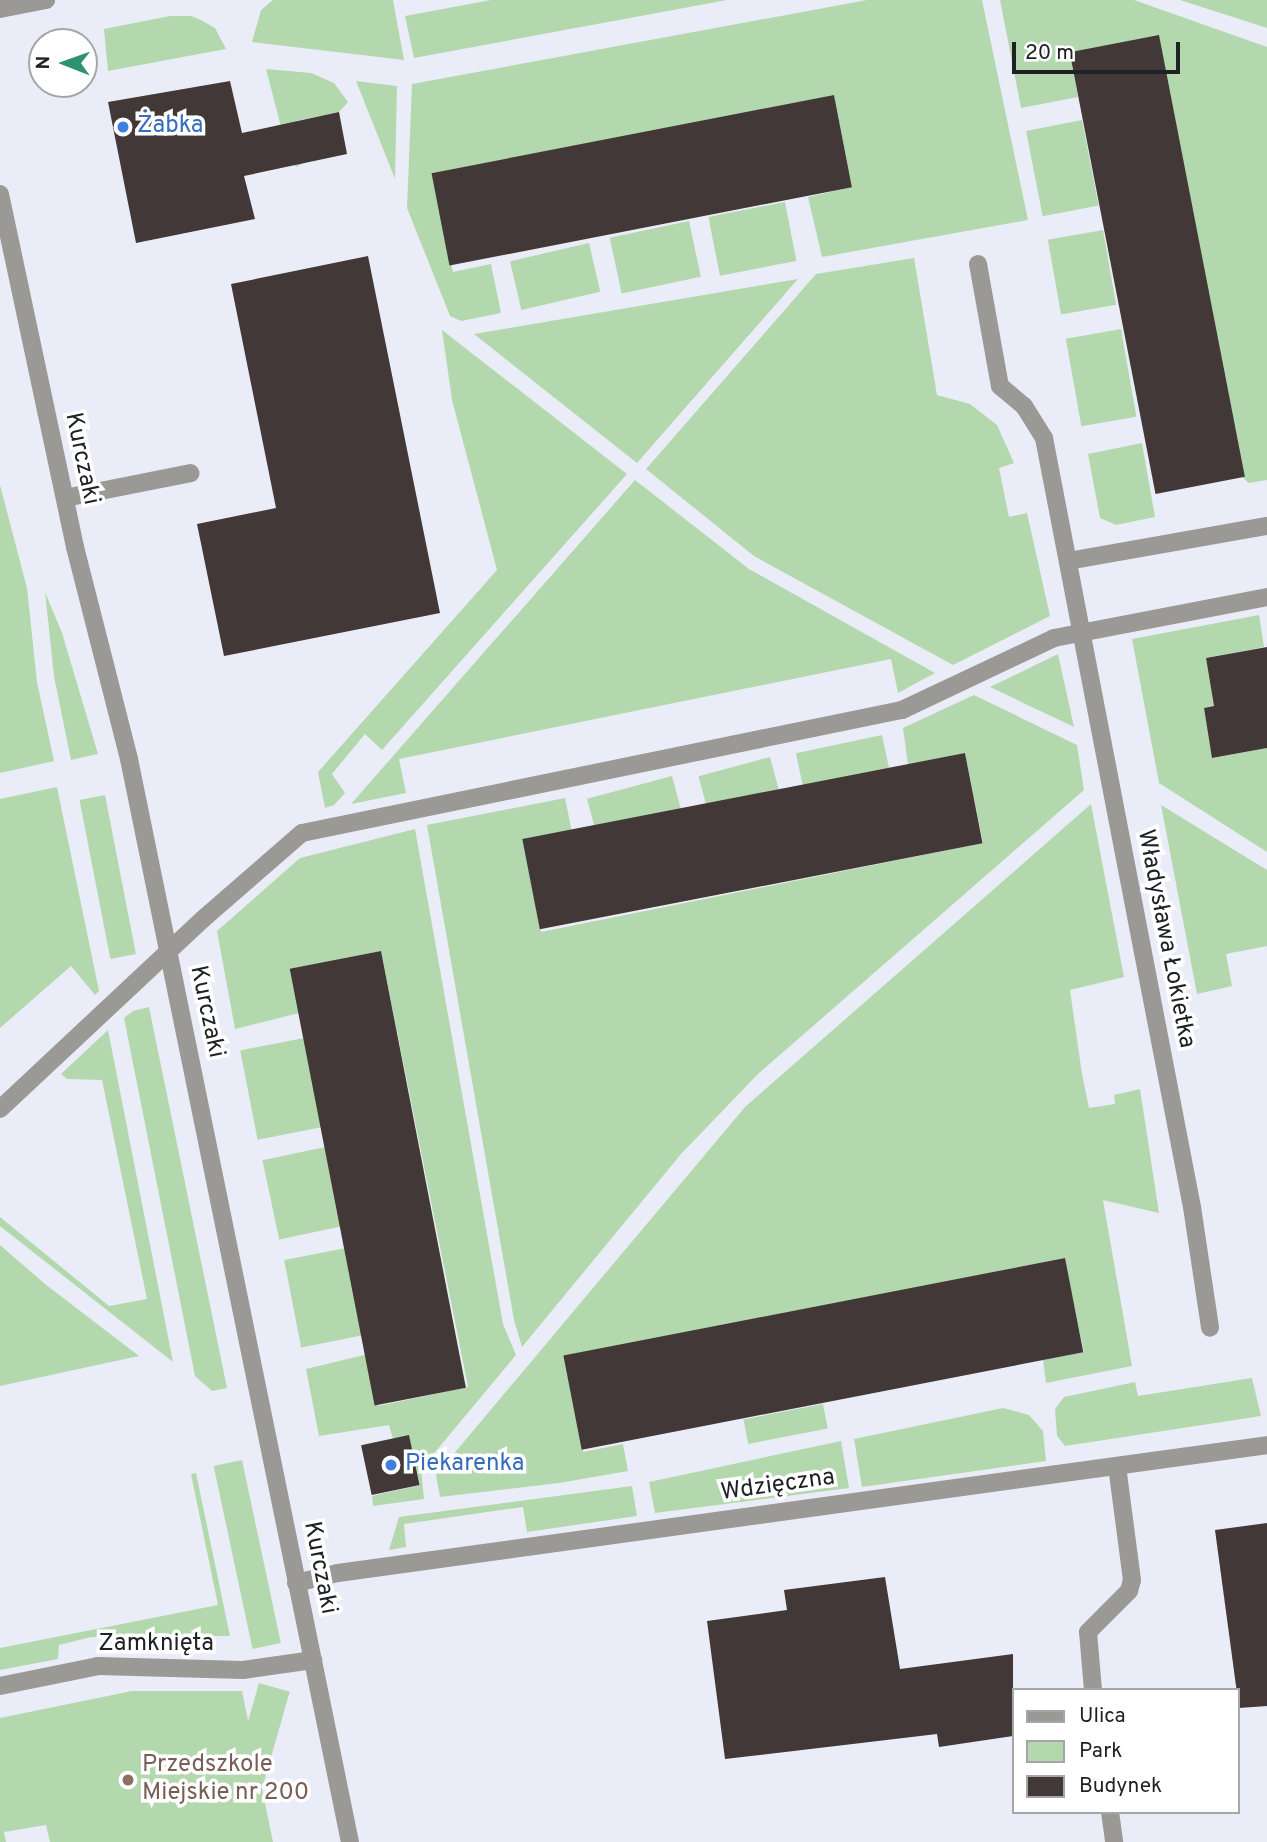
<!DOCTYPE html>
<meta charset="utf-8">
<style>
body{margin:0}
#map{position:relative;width:1267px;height:1842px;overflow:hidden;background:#eaedf8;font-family:Overpass,sans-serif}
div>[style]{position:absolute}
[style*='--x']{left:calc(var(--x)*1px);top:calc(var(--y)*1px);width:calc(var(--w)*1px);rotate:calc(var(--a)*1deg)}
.green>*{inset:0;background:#b4d8ae;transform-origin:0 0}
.building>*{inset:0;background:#423837;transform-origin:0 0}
.service>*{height:18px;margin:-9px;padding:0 9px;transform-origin:9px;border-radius:9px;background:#9b9995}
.minor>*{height:18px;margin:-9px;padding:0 9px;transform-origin:9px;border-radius:9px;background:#9b9995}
.tertiary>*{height:18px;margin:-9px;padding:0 9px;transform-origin:9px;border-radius:9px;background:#9b9995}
.dots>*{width:19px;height:19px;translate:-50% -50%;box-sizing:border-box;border:4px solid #fff;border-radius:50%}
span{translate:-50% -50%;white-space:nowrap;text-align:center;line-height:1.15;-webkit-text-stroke:7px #fff;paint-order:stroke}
.shop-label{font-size:24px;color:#366cbe}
.left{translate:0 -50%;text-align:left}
.street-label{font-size:24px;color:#202125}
.education-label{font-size:24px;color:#785e54}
.legend{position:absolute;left:1012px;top:1688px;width:228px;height:126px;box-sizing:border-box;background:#fff;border:2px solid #a6a6a8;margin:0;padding:9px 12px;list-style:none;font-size:21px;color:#202125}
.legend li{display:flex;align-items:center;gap:14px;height:35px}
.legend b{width:35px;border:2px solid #a6a6a8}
.north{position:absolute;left:28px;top:28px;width:70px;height:70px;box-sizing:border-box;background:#fff;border:2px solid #a6a6a8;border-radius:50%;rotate:271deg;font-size:19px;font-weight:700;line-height:28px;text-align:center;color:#202125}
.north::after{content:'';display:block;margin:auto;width:24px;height:32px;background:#2d9370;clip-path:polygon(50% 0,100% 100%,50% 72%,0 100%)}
.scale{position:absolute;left:1012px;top:42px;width:168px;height:32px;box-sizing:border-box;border:4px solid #202125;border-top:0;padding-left:9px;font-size:21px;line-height:24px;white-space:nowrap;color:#202125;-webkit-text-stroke:5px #fff;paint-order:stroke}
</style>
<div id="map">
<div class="green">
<div style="clip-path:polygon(273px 0,393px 0,404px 60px,252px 42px,261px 10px)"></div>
<div style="clip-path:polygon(491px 0,727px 0,414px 58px,405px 16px)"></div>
<div style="clip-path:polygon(867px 0,982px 0,1028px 220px,822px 257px,808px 197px,852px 187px,834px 95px,433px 178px,453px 272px,491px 264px,501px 313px,461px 321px,450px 316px,407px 208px,412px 84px)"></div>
<div style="clip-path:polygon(1000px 0,1134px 0,1267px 47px,1267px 480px,1249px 483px,1242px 477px,1070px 54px,1078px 97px,1021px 108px)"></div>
<div style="clip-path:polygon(1180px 0,1267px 0,1267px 28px)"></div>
<div style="clip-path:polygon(170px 16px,191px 16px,201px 20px,215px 28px,226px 49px,108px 71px,104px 29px)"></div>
<div style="clip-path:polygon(266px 69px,311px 73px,334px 83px,348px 102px,339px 112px,296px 121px,304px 163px,296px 167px,288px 154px)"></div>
<div style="clip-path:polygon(356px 81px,397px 86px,395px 179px)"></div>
<div style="left:1082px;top:120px;width:87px;height:57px;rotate:79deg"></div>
<div style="left:785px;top:202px;width:60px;height:78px;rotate:79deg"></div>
<div style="left:689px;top:221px;width:57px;height:81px;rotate:78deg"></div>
<div style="left:1103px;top:230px;width:76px;height:56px;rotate:80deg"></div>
<div style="left:589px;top:243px;width:50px;height:81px;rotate:77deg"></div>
<div style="clip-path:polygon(914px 258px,937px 395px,970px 404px,997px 425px,1014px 463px,999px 468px,1009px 517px,1027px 513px,1050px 616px,953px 665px,754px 556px,646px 469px,816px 274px)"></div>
<div style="clip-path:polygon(798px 279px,637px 463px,474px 334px)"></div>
<div style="left:1121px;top:329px;width:89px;height:56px;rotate:80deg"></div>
<div style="clip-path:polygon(442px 330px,627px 474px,382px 750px,365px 734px,332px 774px,345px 793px,334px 805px,325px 808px,318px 772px,497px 570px,452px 400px)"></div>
<div style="clip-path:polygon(1142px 443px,1155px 517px,1116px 525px,1100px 518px,1088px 454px)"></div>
<div style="clip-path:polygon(635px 480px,749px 569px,935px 673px,898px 693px,891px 659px,399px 759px,406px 793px,351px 804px)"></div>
<div style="clip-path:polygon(0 485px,27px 588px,37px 682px,54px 761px,0 773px)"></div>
<div style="clip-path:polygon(45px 592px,62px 633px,98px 754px,71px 760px,54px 676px)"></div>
<div style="clip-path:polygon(1259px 615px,1264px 647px,1206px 658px,1214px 706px,1204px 708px,1213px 758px,1267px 748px,1267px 852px,1159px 783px,1132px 639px)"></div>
<div style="clip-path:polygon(1058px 654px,1074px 727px,990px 687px)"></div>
<div style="clip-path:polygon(974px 695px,1077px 745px,1084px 790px,758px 1074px,681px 1154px,522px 1347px,514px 1320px,427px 825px,565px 798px,572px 832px,523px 842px,541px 932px,983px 843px,965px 753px,908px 765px,903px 728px)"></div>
<div style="left:882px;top:735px;width:34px;height:88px;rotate:78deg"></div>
<div style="left:770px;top:757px;width:34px;height:74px;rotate:75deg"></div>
<div style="left:672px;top:776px;width:35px;height:88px;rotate:75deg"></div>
<div style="clip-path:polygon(57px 787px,99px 991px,95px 995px,71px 966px,0 1028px,0 799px)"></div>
<div style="left:105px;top:795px;width:162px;height:26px;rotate:79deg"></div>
<div style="clip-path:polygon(1091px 804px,1124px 977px,1070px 990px,1082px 1074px,1089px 1108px,1115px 1104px,1114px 1095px,1140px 1089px,1159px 1213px,1103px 1200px,1132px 1366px,1046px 1383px,1043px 1360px,1084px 1352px,1064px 1258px,565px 1358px,583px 1452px,623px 1444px,628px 1471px,559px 1483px,440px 1497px,436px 1475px,745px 1107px)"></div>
<div style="clip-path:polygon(1161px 805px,1267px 870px,1267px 946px,1226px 954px,1232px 986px,1197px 994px)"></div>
<div style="clip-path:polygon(415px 829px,503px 1324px,516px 1355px,421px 1469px,424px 1499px,373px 1506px,372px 1496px,420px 1485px,409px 1436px,393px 1439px,389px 1425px,319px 1436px,306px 1369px,368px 1354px,378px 1406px,468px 1387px,381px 951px,290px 969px,299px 1013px,235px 1029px,217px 931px,300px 858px)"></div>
<div style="clip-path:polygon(149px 1007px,227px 1388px,212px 1391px,195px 1376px,124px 1018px,133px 1011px)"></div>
<div style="clip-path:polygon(108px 1030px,173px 1362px,0 1226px,0 1217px,109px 1306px,147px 1299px,102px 1080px,67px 1079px,61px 1074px)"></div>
<div style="left:304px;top:1038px;width:91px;height:65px;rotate:79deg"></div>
<div style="left:325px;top:1147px;width:81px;height:64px;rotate:78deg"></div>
<div style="clip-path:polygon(0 1245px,45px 1284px,139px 1356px,0 1386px)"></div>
<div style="left:346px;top:1248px;width:89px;height:63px;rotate:79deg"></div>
<div style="clip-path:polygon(1252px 1378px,1261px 1416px,1065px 1446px,1057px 1436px,1055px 1409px,1064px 1397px,1135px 1382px,1138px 1396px)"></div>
<div style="left:823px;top:1404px;width:25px;height:81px;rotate:79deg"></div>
<div style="clip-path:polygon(1003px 1408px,1029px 1415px,1043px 1431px,1046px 1461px,862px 1487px,854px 1439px)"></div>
<div style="clip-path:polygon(841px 1441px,849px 1488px,655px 1513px,649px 1482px)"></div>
<div style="left:242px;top:1460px;width:187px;height:29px;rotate:78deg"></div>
<div style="clip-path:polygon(196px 1473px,230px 1636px,91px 1637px,59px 1645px,58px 1659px,0 1670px,0 1648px,218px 1605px,191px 1474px)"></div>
<div style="clip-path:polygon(632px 1486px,637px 1516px,527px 1532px,523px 1507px,404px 1524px,406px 1547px,389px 1550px,399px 1517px)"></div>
<div style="left:259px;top:1683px;width:32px;height:162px;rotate:16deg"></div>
<div style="clip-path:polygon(132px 1691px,242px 1691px,273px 1842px,50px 1842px,46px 1825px,4px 1832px,6px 1842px,0 1842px,0 1718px)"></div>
</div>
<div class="building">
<div style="left:1159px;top:35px;width:450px;height:91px;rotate:79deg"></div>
<div style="clip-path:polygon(230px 81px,242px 133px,339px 112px,347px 154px,244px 176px,255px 219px,136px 243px,108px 102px)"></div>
<div style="left:834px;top:95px;width:94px;height:410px;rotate:79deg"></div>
<div style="clip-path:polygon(368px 256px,440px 613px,224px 656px,197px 524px,276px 508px,231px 284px)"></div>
<div style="clip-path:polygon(1267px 647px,1267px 748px,1212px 758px,1204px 708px,1214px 706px,1206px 658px)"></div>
<div style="left:965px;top:753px;width:92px;height:451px;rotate:79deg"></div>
<div style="left:381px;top:951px;width:445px;height:93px;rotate:79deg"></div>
<div style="left:1065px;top:1258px;width:96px;height:511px;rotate:79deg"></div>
<div style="left:409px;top:1435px;width:51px;height:49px;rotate:78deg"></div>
<div style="clip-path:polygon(1267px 1523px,1267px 1706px,1239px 1708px,1215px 1530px)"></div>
<div style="clip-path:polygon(885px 1577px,900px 1669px,1013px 1654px,1013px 1736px,939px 1747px,937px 1734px,725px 1759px,707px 1621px,787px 1610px,784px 1590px)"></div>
</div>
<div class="service">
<div style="--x:65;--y:498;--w:128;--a:-11.2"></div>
<div style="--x:0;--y:1109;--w:278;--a:-43.1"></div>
<div style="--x:203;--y:919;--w:131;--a:-41"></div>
<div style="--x:302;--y:833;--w:612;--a:-11.59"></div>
<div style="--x:902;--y:710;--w:168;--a:-25.3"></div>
<div style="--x:1054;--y:638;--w:217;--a:-10.9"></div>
<div style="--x:1093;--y:1690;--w:58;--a:-94.9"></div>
<div style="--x:1088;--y:1632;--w:58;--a:-45"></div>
<div style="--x:1129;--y:1591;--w:11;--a:-75"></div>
<div style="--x:1132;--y:1580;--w:115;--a:-97.5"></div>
<div style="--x:1110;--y:1812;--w:30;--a:82"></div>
</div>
<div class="minor">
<div style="--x:978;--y:264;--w:124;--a:79.8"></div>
<div style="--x:1000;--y:386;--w:31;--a:40"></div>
<div style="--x:1024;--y:406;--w:38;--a:58"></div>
<div style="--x:1044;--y:438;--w:783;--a:79.11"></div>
<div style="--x:1192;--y:1207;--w:122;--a:81.5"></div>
<div style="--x:1068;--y:561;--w:202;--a:-10"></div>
<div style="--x:296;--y:1583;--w:43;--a:-13.4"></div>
<div style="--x:338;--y:1573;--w:938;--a:-7.84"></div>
<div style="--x:0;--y:1686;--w:100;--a:-11.5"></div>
<div style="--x:98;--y:1666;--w:145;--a:1.6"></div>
<div style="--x:243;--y:1670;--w:71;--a:-8.1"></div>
</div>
<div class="tertiary">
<div style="--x:0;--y:9;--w:47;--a:-11.1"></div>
<div style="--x:0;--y:194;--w:361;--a:78"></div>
<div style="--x:75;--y:547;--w:219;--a:75.7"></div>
<div style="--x:129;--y:759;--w:1105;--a:78.47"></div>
</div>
<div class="dots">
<div style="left:123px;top:127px;background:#3f7fe0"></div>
<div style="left:391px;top:1465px;background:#3f7fe0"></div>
<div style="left:128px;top:1780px;background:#8d6e63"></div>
</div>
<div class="shop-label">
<span class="left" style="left:137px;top:127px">Żabka</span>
<span class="left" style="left:405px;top:1465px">Piekarenka</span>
</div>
<div class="street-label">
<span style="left:81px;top:459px;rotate:78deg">Kurczaki</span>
<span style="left:1165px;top:939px;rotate:79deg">Władysława Łokietka</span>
<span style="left:206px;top:1012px;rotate:78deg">Kurczaki</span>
<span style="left:778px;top:1486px;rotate:-8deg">Wdzięczna</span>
<span style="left:319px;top:1568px;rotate:79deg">Kurczaki</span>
<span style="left:156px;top:1645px">Zamknięta</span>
</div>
<div class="education-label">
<span class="left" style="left:142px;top:1780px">Przedszkole<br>Miejskie nr 200</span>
</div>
<ul class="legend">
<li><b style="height:9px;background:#9b9995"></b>Ulica</li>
<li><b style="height:19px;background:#b4d8ae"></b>Park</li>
<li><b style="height:19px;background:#423837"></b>Budynek</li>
</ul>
<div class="north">N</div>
<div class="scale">20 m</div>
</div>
